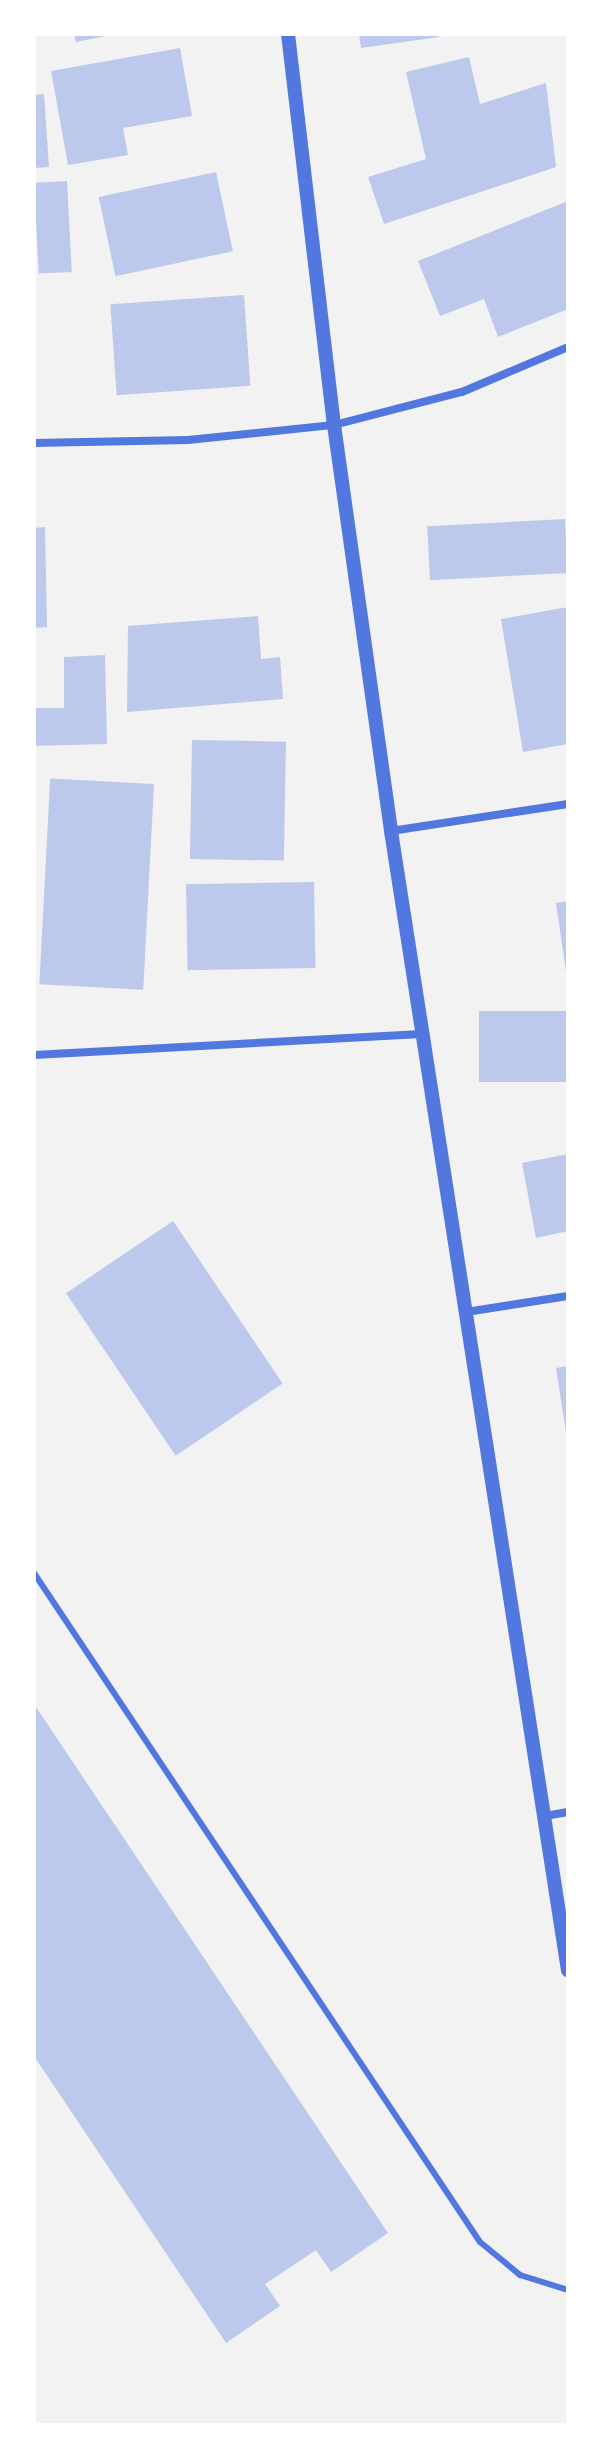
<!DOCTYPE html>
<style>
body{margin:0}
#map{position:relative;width:602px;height:2459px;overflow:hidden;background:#f2f2f2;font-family:"DejaVu Sans",sans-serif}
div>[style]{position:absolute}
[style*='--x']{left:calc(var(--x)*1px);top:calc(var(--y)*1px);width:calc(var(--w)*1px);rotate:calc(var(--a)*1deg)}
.building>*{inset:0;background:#bdc9ec;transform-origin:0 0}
.service>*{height:6px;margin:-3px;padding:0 3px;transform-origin:3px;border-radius:3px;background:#5277de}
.minor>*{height:8px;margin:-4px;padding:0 4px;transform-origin:4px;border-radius:4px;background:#5277de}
.tertiary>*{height:14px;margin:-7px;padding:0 7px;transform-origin:7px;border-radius:7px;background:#5277de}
span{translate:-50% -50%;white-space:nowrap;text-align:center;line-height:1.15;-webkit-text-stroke:6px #fff;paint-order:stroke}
.frame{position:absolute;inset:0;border:36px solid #fff;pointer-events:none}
</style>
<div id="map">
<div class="building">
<div style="clip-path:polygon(74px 34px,110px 34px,110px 35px,76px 42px)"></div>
<div style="clip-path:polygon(359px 34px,439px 34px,439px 37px,361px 48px)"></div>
<div style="clip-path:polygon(180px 48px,192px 116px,123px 128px,128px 155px,68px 165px,51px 71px)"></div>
<div style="clip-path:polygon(469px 57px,480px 104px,546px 83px,556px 167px,384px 224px,368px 177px,426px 159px,406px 72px)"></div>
<div style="clip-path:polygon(44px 94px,49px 167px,34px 168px,34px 95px)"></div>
<div style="left:216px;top:172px;width:81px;height:120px;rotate:78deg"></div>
<div style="left:67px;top:181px;width:91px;height:33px;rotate:87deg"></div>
<div style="clip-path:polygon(568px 201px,568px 309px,498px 337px,484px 299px,440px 316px,418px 261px)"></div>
<div style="left:244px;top:295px;width:91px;height:134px;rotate:86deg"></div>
<div style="left:565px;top:519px;width:54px;height:138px;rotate:87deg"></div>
<div style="clip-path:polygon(45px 527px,47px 627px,34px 628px,34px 528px)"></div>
<div style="clip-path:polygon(568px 607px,568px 744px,523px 752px,501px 619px)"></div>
<div style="clip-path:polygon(258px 616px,261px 659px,280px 657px,283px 699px,127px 712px,128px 626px)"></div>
<div style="clip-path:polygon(105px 655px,107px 744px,34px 746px,34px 708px,64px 708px,64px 657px)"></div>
<div style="left:192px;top:740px;width:94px;height:119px;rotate:1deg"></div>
<div style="left:154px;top:784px;width:206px;height:104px;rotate:93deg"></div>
<div style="left:314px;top:882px;width:86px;height:128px;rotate:89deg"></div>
<div style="clip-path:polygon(568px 901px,568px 972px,566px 972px,556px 903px)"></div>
<div style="left:568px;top:1011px;width:71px;height:89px;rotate:90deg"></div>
<div style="clip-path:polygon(568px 1154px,568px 1231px,536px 1238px,522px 1163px)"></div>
<div style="left:173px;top:1221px;width:196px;height:129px;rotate:56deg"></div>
<div style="clip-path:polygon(568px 1366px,568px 1432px,566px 1432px,556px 1368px)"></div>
<div style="clip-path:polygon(34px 1704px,388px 2233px,331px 2272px,316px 2250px,265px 2284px,280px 2306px,226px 2343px,34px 2056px)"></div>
</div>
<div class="service">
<div style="--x:34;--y:1573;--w:804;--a:56.31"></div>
<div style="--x:480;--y:2242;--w:52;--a:39.5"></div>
<div style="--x:520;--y:2275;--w:50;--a:17.4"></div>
</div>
<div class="minor">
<div style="--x:34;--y:443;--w:154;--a:-1.1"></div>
<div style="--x:188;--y:440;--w:147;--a:-5.9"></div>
<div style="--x:334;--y:425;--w:132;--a:-14.5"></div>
<div style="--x:462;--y:392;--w:115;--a:-23"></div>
<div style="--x:391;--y:831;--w:179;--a:-8.7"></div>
<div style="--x:34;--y:1055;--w:388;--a:-3.1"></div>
<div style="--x:466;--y:1312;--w:103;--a:-8.9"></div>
<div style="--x:545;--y:1816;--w:23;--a:-10"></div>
</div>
<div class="tertiary">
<div style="--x:288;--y:34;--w:394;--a:83.3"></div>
<div style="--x:334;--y:425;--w:410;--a:82"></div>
<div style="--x:391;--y:831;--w:1153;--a:81.17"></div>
</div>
<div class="frame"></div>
</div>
